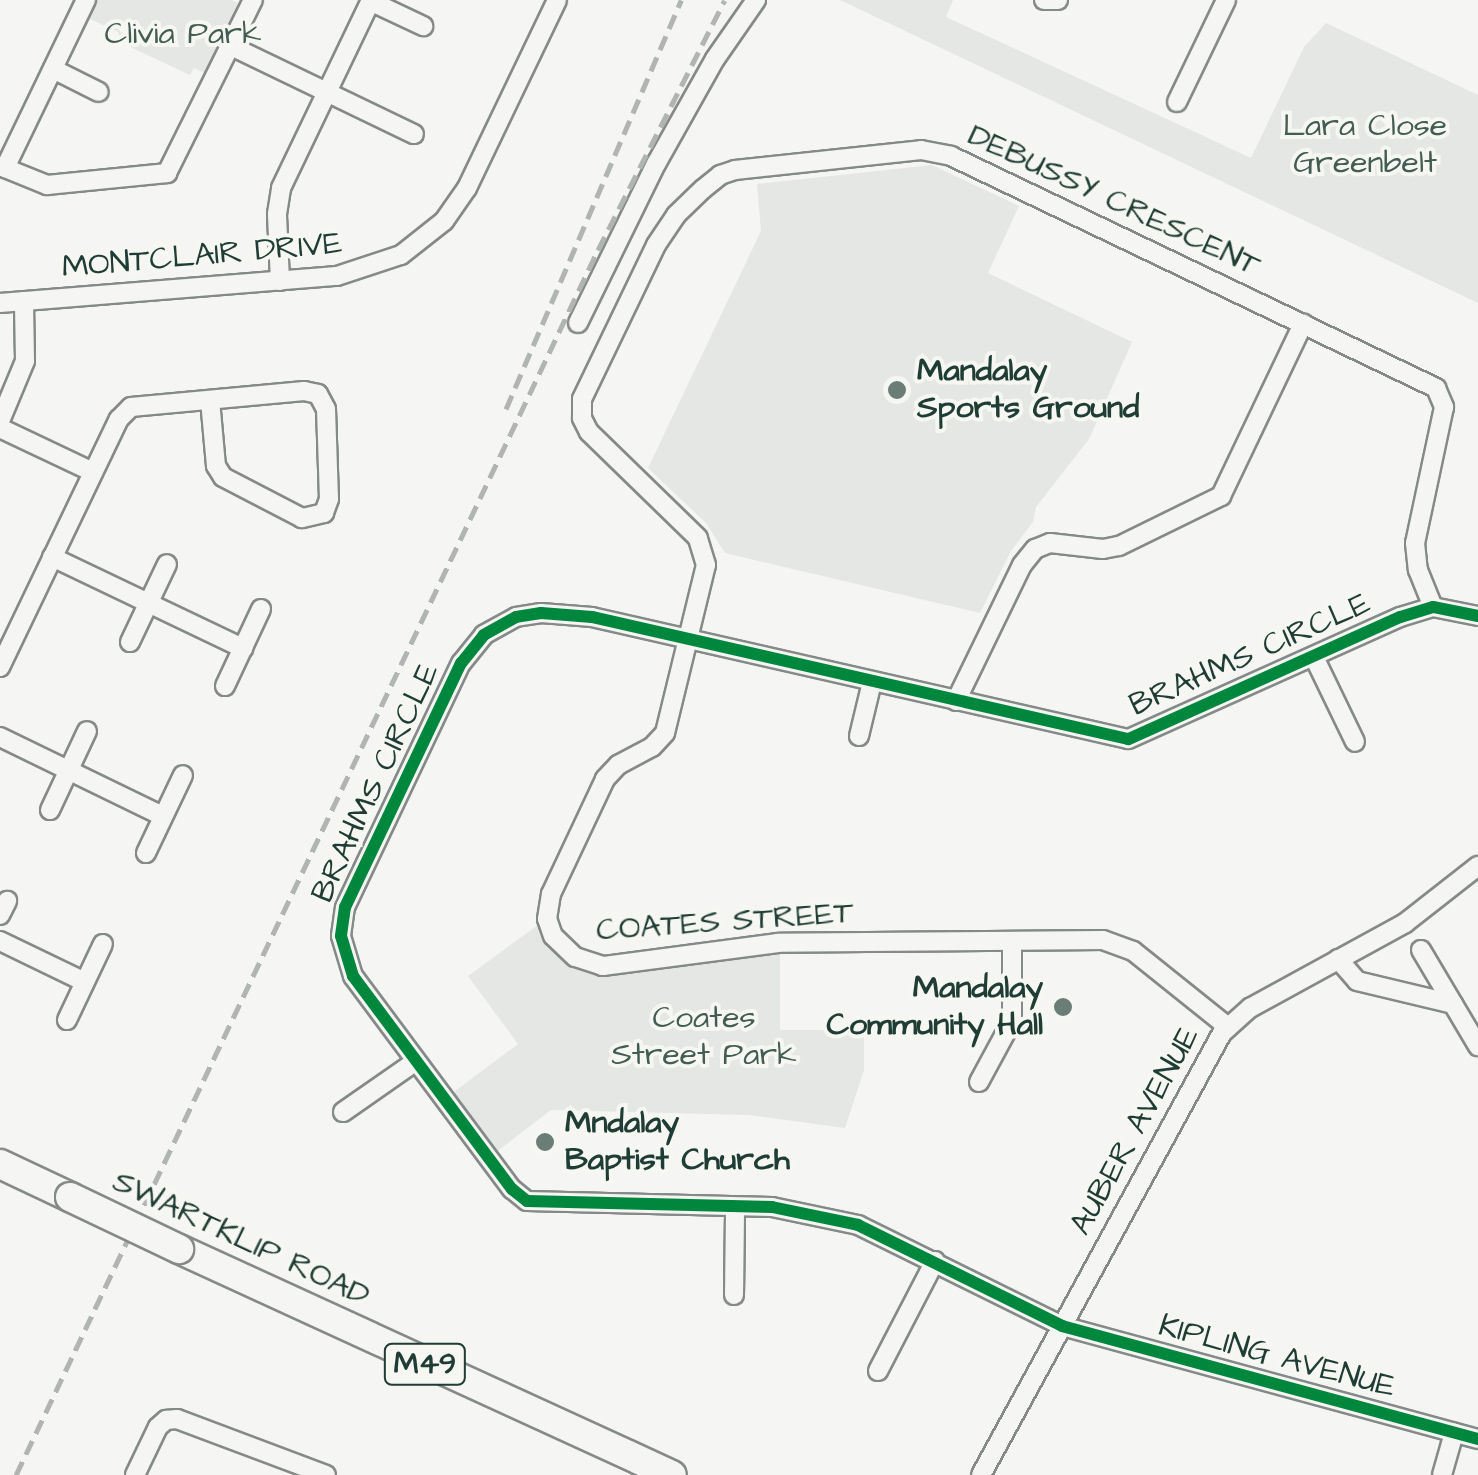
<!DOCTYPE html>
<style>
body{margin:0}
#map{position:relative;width:1478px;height:1475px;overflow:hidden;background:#f5f5f3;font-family:"Architects Daughter",sans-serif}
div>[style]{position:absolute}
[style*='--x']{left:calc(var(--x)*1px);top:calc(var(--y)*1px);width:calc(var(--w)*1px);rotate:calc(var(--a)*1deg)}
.green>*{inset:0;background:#e4e7e3}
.roads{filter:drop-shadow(2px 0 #858a88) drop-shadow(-2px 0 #858a88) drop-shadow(0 2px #858a88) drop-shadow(0 -2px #858a88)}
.street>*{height:18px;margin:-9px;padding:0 9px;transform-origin:9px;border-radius:9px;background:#f5f5f3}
.primary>*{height:28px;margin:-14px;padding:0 14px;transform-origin:14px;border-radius:14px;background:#f5f5f3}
.rail>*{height:5px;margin-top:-2.5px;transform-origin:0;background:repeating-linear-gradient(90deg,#b0b4b2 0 15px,transparent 0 23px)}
.bridges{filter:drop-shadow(2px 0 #858a88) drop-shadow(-2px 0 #858a88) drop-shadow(0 2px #858a88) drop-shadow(0 -2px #858a88)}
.primary-bridge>*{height:28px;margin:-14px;padding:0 14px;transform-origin:14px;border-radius:14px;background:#f5f5f3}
.cycleway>*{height:12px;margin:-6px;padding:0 6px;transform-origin:6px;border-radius:6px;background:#00873e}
.dots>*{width:28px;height:28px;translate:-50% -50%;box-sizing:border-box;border:5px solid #f6f6f2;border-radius:50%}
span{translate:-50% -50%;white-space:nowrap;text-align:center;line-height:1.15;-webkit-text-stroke:8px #f6f6f2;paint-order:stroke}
.shield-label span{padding:2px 8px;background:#f6f6f2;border:2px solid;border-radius:8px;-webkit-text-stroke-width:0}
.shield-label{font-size:30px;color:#1f3d34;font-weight:700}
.park-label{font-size:32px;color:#445d54}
.street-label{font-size:32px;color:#1f3d34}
.poi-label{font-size:32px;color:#1f3d34;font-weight:700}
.left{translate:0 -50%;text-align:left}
.right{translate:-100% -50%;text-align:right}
</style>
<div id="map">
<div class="green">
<div style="clip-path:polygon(97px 0,232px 0,238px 3px,205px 73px,194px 68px,190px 75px,122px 43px,118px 32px,88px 18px)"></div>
<div style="clip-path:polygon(840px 0,953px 0,946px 17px,1251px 158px,1304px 47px,1326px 23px,1478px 95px,1478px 303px)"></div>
<div style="clip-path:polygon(932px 165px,1019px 206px,988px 273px,1132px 342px,1089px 439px,1036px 507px,1033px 522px,1011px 551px,980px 613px,725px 553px,706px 523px,648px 468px,761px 231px,757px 184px)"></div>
<div style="clip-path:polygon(538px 925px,567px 962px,600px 975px,780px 949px,780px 1030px,864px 1030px,864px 1070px,845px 1128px,749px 1115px,551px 1110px,495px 1153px,451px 1094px,518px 1044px,468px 976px)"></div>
</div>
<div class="roads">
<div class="street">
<div style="--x:1044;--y:0;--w:14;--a:0"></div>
<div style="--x:370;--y:1;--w:59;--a:25.3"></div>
<div style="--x:231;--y:46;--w:203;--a:25.7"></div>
<div style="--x:53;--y:69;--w:51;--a:26.6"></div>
<div style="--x:1177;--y:102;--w:113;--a:-64.3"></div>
<div style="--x:0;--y:166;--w:51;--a:22"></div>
<div style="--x:47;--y:185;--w:121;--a:-5.7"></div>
<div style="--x:167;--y:173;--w:193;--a:-63.6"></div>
<div style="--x:5;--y:168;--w:187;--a:-64.3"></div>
<div style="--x:280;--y:281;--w:67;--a:-92.6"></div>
<div style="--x:277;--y:214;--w:26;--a:-81"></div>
<div style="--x:281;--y:188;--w:208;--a:-64.4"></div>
<div style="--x:0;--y:303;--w:338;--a:-4.6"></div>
<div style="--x:337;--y:276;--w:67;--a:-18.2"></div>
<div style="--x:401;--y:255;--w:55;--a:-38.3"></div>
<div style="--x:444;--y:221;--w:40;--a:-55.1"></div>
<div style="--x:467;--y:188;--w:208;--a:-64.4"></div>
<div style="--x:578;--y:323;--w:177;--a:-63.9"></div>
<div style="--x:656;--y:164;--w:120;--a:-60.7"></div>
<div style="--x:715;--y:59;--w:72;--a:-55.2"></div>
<div style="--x:0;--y:421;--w:65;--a:-67.4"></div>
<div style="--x:25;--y:361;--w:60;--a:-91"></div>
<div style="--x:0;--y:428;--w:103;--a:25.3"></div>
<div style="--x:52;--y:557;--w:212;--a:25.5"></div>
<div style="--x:1478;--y:616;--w:46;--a:-168.7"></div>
<div style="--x:1433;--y:607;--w:34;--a:163"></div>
<div style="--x:1400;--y:617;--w:298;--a:155.8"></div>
<div style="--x:1128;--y:739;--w:550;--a:-167.18"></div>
<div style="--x:592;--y:617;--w:51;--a:-175.5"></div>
<div style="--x:541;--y:613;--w:25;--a:171"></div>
<div style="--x:516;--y:617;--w:37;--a:151"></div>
<div style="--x:484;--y:635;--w:36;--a:129"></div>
<div style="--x:461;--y:663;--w:270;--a:115.4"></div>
<div style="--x:345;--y:907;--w:29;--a:98"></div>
<div style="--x:341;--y:936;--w:42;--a:73.3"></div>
<div style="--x:353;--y:976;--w:266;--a:53.3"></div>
<div style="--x:512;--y:1189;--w:19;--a:39"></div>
<div style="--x:527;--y:1201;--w:245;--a:1.4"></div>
<div style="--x:772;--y:1207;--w:88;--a:11.8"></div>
<div style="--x:858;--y:1225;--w:228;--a:26.3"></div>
<div style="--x:1062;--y:1326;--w:431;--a:15.2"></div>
<div style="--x:130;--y:642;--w:86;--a:-64.6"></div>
<div style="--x:1314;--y:657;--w:94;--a:64.2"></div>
<div style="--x:0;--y:667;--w:275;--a:-64.4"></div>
<div style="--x:119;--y:419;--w:17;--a:-45"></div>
<div style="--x:131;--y:407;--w:174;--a:-5.3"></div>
<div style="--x:304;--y:391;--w:14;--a:12"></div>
<div style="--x:318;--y:394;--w:17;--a:62"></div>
<div style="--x:326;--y:409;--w:90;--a:88.1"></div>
<div style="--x:329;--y:499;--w:15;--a:110"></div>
<div style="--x:324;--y:513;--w:23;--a:167"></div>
<div style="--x:302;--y:518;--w:89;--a:-152.6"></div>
<div style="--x:223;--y:477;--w:13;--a:-122"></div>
<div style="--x:216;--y:466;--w:66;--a:-95.2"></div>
<div style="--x:225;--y:686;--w:85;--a:-64.9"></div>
<div style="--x:956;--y:701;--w:151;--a:-64.1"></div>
<div style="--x:1022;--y:565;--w:21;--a:-51"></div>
<div style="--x:1035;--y:549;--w:16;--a:-22"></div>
<div style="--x:1050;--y:543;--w:53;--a:6.5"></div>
<div style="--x:1103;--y:549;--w:16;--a:-11"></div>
<div style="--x:1119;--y:546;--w:114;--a:-26.1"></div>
<div style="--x:1221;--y:496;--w:191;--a:-64.5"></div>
<div style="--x:859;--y:736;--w:56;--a:-76.5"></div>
<div style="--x:0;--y:737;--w:181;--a:25.9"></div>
<div style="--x:50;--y:810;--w:87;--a:-64.9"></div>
<div style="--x:146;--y:853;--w:86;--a:-64.6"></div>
<div style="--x:0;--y:915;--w:16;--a:-63"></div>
<div style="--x:0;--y:941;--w:94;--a:25.8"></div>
<div style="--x:1421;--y:950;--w:112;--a:59.3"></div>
<div style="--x:1338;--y:959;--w:29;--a:49"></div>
<div style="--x:1357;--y:981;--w:99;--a:13.5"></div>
<div style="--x:67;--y:1020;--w:84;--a:-64.7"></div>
<div style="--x:1228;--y:1027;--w:122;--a:-141.3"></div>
<div style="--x:1133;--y:951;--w:32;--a:-160"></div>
<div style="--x:1103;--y:940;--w:325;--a:179.5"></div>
<div style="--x:778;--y:943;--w:177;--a:172.5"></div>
<div style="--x:603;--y:966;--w:29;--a:-162"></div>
<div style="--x:575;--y:957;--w:30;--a:-136"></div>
<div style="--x:553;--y:936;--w:18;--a:-109"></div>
<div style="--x:547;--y:919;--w:25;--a:-81"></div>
<div style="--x:551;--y:894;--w:127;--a:-64.8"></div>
<div style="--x:605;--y:779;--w:19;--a:-47"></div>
<div style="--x:618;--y:765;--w:38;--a:-28"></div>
<div style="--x:652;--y:747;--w:19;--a:-47"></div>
<div style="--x:665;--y:733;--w:173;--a:-76.3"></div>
<div style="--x:706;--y:565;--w:28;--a:-107"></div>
<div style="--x:698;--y:538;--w:152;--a:-135.8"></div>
<div style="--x:589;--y:432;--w:16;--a:-117"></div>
<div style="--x:582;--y:418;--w:19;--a:-90"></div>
<div style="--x:582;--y:399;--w:171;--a:-64.3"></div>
<div style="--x:656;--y:245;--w:36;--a:-56"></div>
<div style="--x:676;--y:215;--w:37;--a:-44"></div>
<div style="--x:703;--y:189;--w:22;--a:-39"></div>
<div style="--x:720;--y:175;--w:16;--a:-18"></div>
<div style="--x:735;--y:170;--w:187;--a:-6.1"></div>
<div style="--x:921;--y:150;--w:31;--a:11"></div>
<div style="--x:951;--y:156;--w:538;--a:25.56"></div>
<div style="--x:1436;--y:388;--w:21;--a:67"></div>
<div style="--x:1444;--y:407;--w:139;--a:102"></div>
<div style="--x:1415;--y:543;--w:27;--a:84"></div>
<div style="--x:1418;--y:570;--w:40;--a:68"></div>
<div style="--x:979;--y:1082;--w:69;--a:-61.6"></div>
<div style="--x:1012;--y:1021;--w:80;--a:-90"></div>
<div style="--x:343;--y:1112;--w:89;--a:-34.9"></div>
<div style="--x:734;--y:1295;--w:88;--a:-89.3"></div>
<div style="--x:878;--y:1371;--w:124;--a:-62.6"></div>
<div style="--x:135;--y:1475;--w:53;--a:-64.4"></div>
<div style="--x:158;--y:1427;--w:11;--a:-41"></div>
<div style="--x:166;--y:1420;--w:11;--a:-5"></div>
<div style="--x:177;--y:1419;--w:159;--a:20.6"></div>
<div style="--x:981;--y:1475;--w:503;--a:-61.4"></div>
<div style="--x:1222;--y:1033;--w:38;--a:-42"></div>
<div style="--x:1250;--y:1008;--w:177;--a:-28.7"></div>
<div style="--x:1405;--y:923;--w:93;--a:-38"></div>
<div style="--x:1442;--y:1475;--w:44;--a:-74.1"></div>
</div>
<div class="primary">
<div style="--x:0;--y:1164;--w:77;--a:25.2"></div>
<div style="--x:179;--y:1249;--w:542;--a:24.63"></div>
</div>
</div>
<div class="rail">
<div style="--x:506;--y:409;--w:445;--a:-66.8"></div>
<div style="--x:16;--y:1475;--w:1356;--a:-64.59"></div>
<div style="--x:598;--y:250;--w:280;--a:-63.1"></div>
</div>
<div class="bridges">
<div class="primary-bridge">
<div style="--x:70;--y:1197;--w:121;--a:25.5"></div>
</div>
</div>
<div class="cycleway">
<div style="--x:1478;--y:616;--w:46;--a:-168.7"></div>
<div style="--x:1433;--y:607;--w:34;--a:163"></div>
<div style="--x:1400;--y:617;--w:298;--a:155.8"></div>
<div style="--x:1128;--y:739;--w:550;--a:-167.18"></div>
<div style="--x:592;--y:617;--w:51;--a:-175.5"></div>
<div style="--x:541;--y:613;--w:25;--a:171"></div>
<div style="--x:516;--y:617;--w:37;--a:151"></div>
<div style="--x:484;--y:635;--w:36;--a:129"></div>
<div style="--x:461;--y:663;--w:270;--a:115.4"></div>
<div style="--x:345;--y:907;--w:29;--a:98"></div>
<div style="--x:341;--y:936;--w:42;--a:73.3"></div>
<div style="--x:353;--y:976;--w:266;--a:53.3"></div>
<div style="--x:512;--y:1189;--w:19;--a:39"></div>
<div style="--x:527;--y:1201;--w:245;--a:1.4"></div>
<div style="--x:772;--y:1207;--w:88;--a:11.8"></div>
<div style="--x:858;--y:1225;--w:228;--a:26.3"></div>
<div style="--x:1062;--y:1326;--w:431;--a:15.2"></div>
</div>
<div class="dots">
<div style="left:897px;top:390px;background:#6a7d77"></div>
<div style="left:1063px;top:1007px;background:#6a7d77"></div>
<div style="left:545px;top:1142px;background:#6a7d77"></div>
</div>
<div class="shield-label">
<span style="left:425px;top:1364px">M49</span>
</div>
<div class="park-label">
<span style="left:183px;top:34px">Clivia Park</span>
<span style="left:1365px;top:145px">Lara Close<br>Greenbelt</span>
<span style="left:704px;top:1037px">Coates<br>Street Park</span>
</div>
<div class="street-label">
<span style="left:1114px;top:201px;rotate:25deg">DEBUSSY CRESCENT</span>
<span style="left:202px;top:256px;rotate:-5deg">MONTCLAIR DRIVE</span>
<span style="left:1250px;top:655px;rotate:-24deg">BRAHMS CIRCLE</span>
<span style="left:376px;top:783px;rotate:-65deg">BRAHMS CIRCLE</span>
<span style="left:725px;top:922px;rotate:-4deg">COATES STREET</span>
<span style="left:1135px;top:1131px;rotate:-61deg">AUBER AVENUE</span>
<span style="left:241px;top:1239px;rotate:25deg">SWARTKLIP ROAD</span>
<span style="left:1277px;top:1357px;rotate:15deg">KIPLING AVENUE</span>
</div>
<div class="poi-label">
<span class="left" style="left:917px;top:390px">Mandalay<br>Sports Ground</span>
<span class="right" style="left:1043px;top:1007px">Mandalay<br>Community Hall</span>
<span class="left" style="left:565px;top:1142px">Mndalay<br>Baptist Church</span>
</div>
</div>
